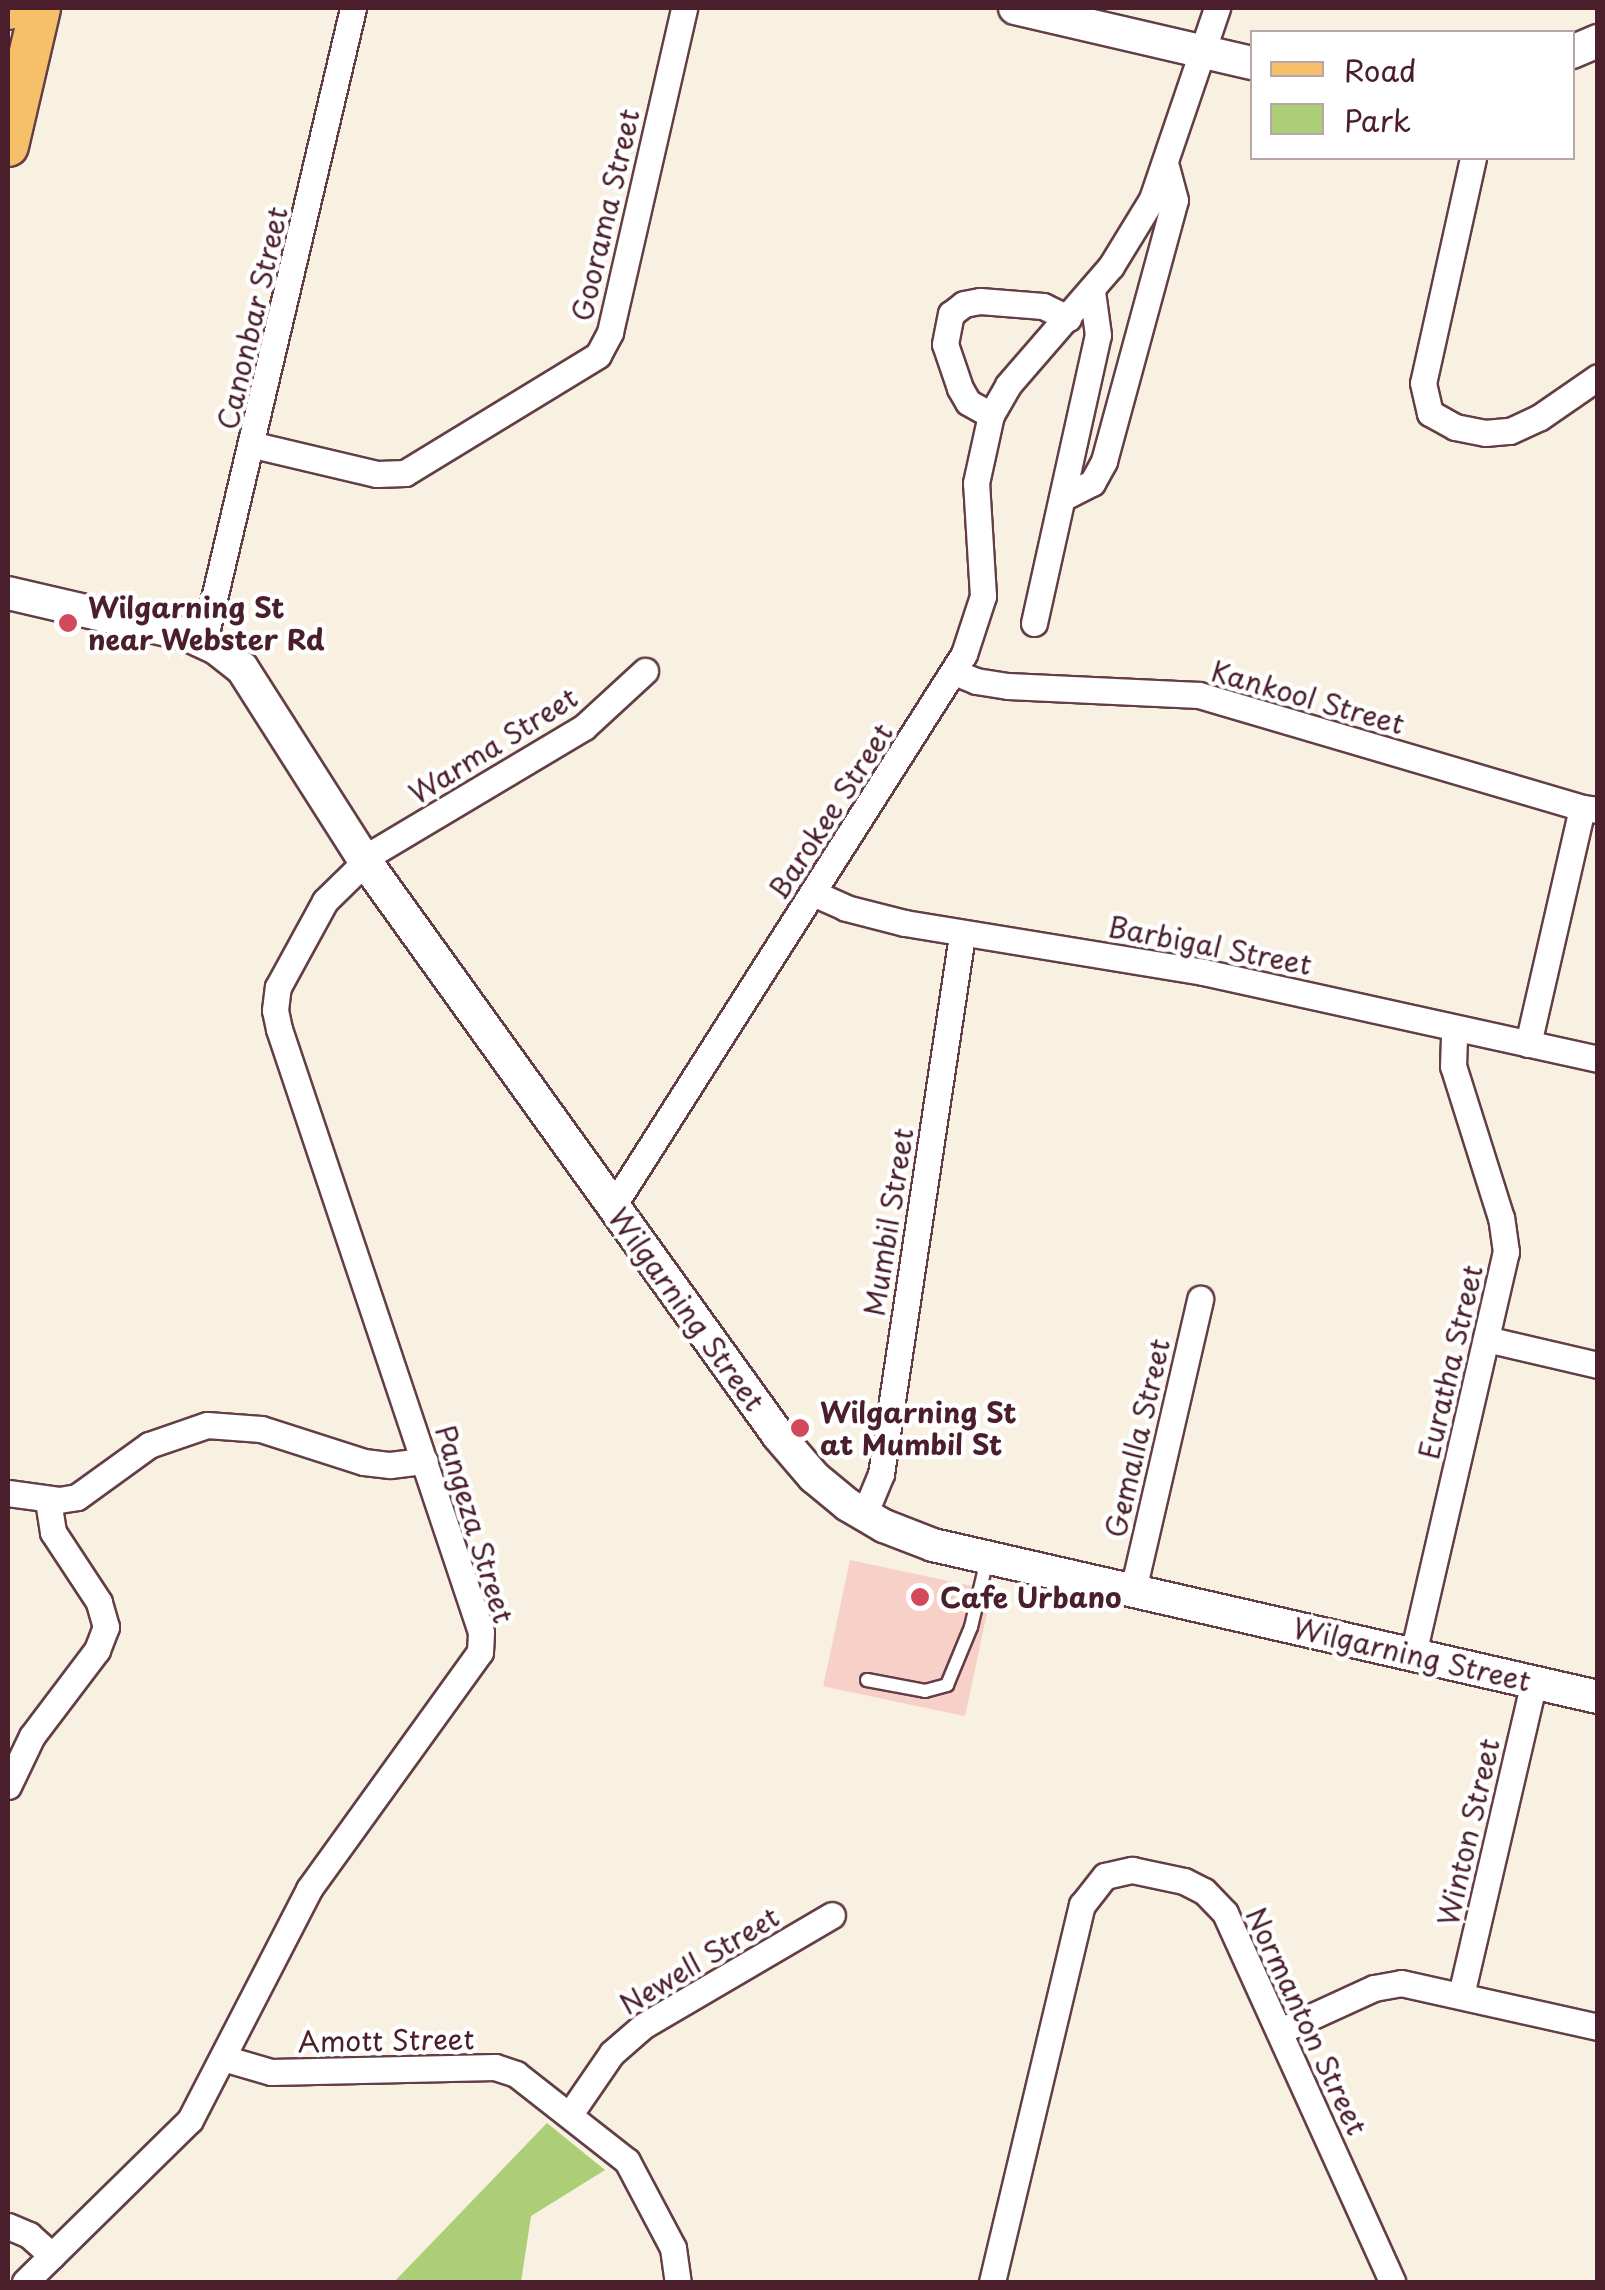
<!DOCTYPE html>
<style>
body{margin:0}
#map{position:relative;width:1605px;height:2290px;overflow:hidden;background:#f8f0e1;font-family:"Playpen Sans",sans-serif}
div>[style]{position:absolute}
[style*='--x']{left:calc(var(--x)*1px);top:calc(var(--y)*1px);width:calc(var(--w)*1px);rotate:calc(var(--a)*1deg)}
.built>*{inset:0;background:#f7d1c7;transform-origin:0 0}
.green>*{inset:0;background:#abce77}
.roads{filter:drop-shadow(2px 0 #643e46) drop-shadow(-2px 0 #643e46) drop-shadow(0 2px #643e46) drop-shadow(0 -2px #643e46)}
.service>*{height:12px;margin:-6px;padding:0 6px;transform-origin:6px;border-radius:6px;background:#fff}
.minor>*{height:25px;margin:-12.5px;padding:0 12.5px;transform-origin:12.5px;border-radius:12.5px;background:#fff}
.tertiary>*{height:32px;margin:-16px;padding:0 16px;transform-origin:16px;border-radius:16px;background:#fff}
.primary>*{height:40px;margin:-20px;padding:0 20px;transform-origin:20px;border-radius:20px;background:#f6c06b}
.dots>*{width:28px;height:28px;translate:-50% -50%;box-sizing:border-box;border:5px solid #fff;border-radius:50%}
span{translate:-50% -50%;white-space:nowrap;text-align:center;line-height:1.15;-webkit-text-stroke:9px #fff;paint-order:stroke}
.street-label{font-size:28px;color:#4a1f2b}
.poi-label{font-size:28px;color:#4a1f2b;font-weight:700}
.left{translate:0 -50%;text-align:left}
.frame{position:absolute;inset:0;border:10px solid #4a1f2b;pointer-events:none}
.legend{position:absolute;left:1250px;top:30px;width:325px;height:130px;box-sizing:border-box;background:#fff;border:2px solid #b7a5aa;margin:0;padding:12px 18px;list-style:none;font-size:30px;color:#4a1f2b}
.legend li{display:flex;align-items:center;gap:20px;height:50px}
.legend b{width:50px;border:2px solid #b7a5aa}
</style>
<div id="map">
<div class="built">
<div style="left:850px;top:1560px;width:145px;height:129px;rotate:12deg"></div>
</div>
<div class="green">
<div style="clip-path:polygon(547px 2123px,605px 2170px,531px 2216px,521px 2282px,394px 2282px)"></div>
</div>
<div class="roads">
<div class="service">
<div style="--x:867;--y:1680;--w:59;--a:10.7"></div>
<div style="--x:925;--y:1691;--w:23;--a:-15"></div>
<div style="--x:947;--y:1685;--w:63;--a:-67.5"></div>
<div style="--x:971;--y:1627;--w:69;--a:-76.6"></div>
</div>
<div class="minor">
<div style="--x:1473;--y:158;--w:230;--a:102.5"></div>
<div style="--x:1423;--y:383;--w:31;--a:77"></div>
<div style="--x:1430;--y:413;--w:29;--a:29"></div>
<div style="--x:1455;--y:427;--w:31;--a:11"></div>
<div style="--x:1485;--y:433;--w:25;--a:-5"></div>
<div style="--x:1510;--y:431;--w:33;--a:-25"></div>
<div style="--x:1540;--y:417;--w:70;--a:-34.6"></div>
<div style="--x:991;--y:415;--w:26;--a:-151"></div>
<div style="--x:968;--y:402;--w:16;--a:-120"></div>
<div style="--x:960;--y:388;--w:46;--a:-108.8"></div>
<div style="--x:945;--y:344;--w:31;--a:-79"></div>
<div style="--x:951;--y:314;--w:16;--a:-38"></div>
<div style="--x:964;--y:304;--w:16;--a:-11"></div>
<div style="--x:980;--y:301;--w:63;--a:4.5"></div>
<div style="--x:1043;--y:306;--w:28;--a:26"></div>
<div style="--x:254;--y:445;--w:126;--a:13.3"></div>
<div style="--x:377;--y:474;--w:28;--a:-2"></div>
<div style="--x:405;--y:473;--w:226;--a:-31.4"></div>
<div style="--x:598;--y:355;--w:26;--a:-62"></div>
<div style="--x:610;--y:332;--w:332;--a:-77.1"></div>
<div style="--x:1062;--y:498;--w:34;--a:-27"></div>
<div style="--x:1092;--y:483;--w:25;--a:-61"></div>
<div style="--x:1104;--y:461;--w:270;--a:-74.8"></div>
<div style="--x:1175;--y:200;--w:34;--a:-105"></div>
<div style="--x:1034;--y:623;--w:295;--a:-77.5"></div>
<div style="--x:1098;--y:335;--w:44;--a:-97.8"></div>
<div style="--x:204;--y:641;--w:650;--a:-76.75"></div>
<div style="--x:954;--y:672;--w:24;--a:22"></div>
<div style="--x:976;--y:681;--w:32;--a:9"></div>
<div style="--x:1008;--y:686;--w:191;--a:2.7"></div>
<div style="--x:1199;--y:695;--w:399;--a:16.4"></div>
<div style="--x:813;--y:893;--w:36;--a:24"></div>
<div style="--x:846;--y:908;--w:61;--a:14.3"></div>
<div style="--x:905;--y:923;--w:302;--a:9.3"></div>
<div style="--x:1203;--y:972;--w:404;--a:12.4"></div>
<div style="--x:1528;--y:1044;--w:242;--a:-77.1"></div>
<div style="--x:1582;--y:808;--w:16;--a:7"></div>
<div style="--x:613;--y:1206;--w:654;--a:-57.55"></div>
<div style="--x:964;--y:654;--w:61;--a:-71.9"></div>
<div style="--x:983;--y:596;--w:113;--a:-93.5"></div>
<div style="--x:976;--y:483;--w:70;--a:-77.6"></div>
<div style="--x:991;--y:415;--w:34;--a:-60"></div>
<div style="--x:1008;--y:385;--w:157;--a:-49.1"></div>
<div style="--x:1111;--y:266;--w:79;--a:-58.5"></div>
<div style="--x:1152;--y:199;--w:202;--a:-71.2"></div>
<div style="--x:1486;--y:1339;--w:115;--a:13.1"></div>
<div style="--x:8;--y:1493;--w:51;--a:7.8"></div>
<div style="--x:59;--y:1500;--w:18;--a:-9"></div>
<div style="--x:77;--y:1497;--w:89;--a:-35.8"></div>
<div style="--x:149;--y:1445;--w:61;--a:-19"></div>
<div style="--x:207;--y:1425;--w:54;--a:4.2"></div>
<div style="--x:261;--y:1429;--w:108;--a:17.8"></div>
<div style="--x:364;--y:1462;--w:26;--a:7"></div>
<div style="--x:390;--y:1465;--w:35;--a:-7"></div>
<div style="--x:864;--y:1515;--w:44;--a:-67.5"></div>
<div style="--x:881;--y:1474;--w:545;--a:-81.45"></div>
<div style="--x:1133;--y:1590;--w:299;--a:-77"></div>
<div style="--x:1413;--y:1654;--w:413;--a:-77"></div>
<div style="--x:1506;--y:1252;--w:34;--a:-98"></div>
<div style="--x:1501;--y:1218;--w:159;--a:-107.5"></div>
<div style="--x:1453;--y:1066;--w:38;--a:-88"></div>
<div style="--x:8;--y:1786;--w:55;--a:-64.4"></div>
<div style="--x:32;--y:1736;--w:108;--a:-52.9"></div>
<div style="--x:97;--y:1650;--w:25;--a:-69"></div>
<div style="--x:106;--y:1627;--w:26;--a:-106"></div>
<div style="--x:99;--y:1602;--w:84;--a:-123.3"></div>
<div style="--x:53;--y:1532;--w:33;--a:-99"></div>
<div style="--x:1461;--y:1995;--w:321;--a:-76.9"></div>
<div style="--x:1280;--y:2031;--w:103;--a:-24.6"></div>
<div style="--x:1374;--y:1988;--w:27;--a:-10"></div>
<div style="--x:1401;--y:1983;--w:202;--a:12.6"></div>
<div style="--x:223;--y:2058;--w:50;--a:16.3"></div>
<div style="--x:271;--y:2072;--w:224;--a:-1.3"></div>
<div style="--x:495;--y:2067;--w:22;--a:18"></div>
<div style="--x:516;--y:2074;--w:141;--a:38.1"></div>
<div style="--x:627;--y:2161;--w:98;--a:62.1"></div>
<div style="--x:673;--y:2248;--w:34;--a:82"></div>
<div style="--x:570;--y:2114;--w:74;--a:-55.5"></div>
<div style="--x:612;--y:2053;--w:41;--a:-41.1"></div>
<div style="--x:643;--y:2026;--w:219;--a:-30.4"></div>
<div style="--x:8;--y:2226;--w:23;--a:23"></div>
<div style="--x:29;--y:2235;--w:31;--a:42"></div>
<div style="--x:25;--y:2282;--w:231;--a:-44.5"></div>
<div style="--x:190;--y:2120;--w:260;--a:-62.7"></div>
<div style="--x:309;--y:1889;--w:292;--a:-54.2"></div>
<div style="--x:480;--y:1652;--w:20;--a:-87"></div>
<div style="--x:481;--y:1632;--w:636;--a:-108.52"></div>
<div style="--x:279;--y:1029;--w:19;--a:-102"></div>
<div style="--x:275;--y:1010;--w:23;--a:-83"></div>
<div style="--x:278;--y:987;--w:98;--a:-61.3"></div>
<div style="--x:325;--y:901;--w:71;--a:-44.4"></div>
<div style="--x:376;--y:851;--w:242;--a:-30.8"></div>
<div style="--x:584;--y:727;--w:83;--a:-42.6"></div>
<div style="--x:992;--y:2282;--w:388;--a:-76.6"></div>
<div style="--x:1082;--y:1905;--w:37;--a:-52"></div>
<div style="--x:1105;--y:1876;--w:28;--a:-13"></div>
<div style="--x:1132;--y:1870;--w:53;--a:11.9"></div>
<div style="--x:1184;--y:1881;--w:22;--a:27"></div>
<div style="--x:1204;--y:1891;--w:30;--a:46"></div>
<div style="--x:1225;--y:1913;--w:405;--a:65.6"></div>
</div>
<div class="tertiary">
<div style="--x:1015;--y:8;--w:243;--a:13.1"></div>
<div style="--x:1572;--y:52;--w:28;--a:-23"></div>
<div style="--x:8;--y:593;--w:185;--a:13.1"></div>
<div style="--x:188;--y:635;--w:31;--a:25"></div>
<div style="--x:216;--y:648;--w:33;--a:38"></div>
<div style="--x:242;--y:668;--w:229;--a:57.5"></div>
<div style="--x:365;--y:861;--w:707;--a:54.26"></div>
<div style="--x:778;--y:1435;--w:55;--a:49.4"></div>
<div style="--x:814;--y:1477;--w:44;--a:39.5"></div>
<div style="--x:848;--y:1505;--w:42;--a:30.3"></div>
<div style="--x:884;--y:1526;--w:53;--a:21.2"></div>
<div style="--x:933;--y:1545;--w:682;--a:12.88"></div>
</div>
<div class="primary">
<div style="--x:8;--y:9;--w:1;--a:-90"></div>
<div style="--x:8;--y:146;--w:142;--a:-76.9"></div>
</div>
</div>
<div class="dots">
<div style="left:68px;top:623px;background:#d1495b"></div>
<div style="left:800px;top:1428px;background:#d1495b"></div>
<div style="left:920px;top:1597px;background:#d1495b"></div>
</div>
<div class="street-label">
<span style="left:605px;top:215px;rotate:-77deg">Goorama Street</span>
<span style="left:252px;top:318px;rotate:-77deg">Canonbar Street</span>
<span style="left:1308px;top:697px;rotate:16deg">Kankool Street</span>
<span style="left:493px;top:745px;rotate:-32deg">Warma Street</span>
<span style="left:830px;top:811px;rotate:-57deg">Barokee Street</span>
<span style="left:1210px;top:945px;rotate:11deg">Barbigal Street</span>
<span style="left:888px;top:1222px;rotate:-81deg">Mumbil Street</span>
<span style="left:687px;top:1309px;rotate:54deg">Wilgarning Street</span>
<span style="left:1450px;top:1362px;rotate:-77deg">Euratha Street</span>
<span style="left:1137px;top:1438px;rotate:-77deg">Gemalla Street</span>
<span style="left:475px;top:1524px;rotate:73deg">Pangeza Street</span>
<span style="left:1412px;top:1654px;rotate:13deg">Wilgarning Street</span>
<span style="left:1468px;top:1832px;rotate:-77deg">Winton Street</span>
<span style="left:699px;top:1960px;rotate:-31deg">Newell Street</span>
<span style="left:1307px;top:2021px;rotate:65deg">Normanton Street</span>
<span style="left:386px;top:2040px;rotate:-1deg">Amott Street</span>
</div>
<div class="poi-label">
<span class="left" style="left:88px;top:623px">Wilgarning St<br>near Webster Rd</span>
<span class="left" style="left:820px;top:1428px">Wilgarning St<br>at Mumbil St</span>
<span class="left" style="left:940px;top:1597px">Cafe Urbano</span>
</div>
<div class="frame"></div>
<ul class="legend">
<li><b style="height:12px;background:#f6c06b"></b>Road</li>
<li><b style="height:28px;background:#abce77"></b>Park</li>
</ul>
</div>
